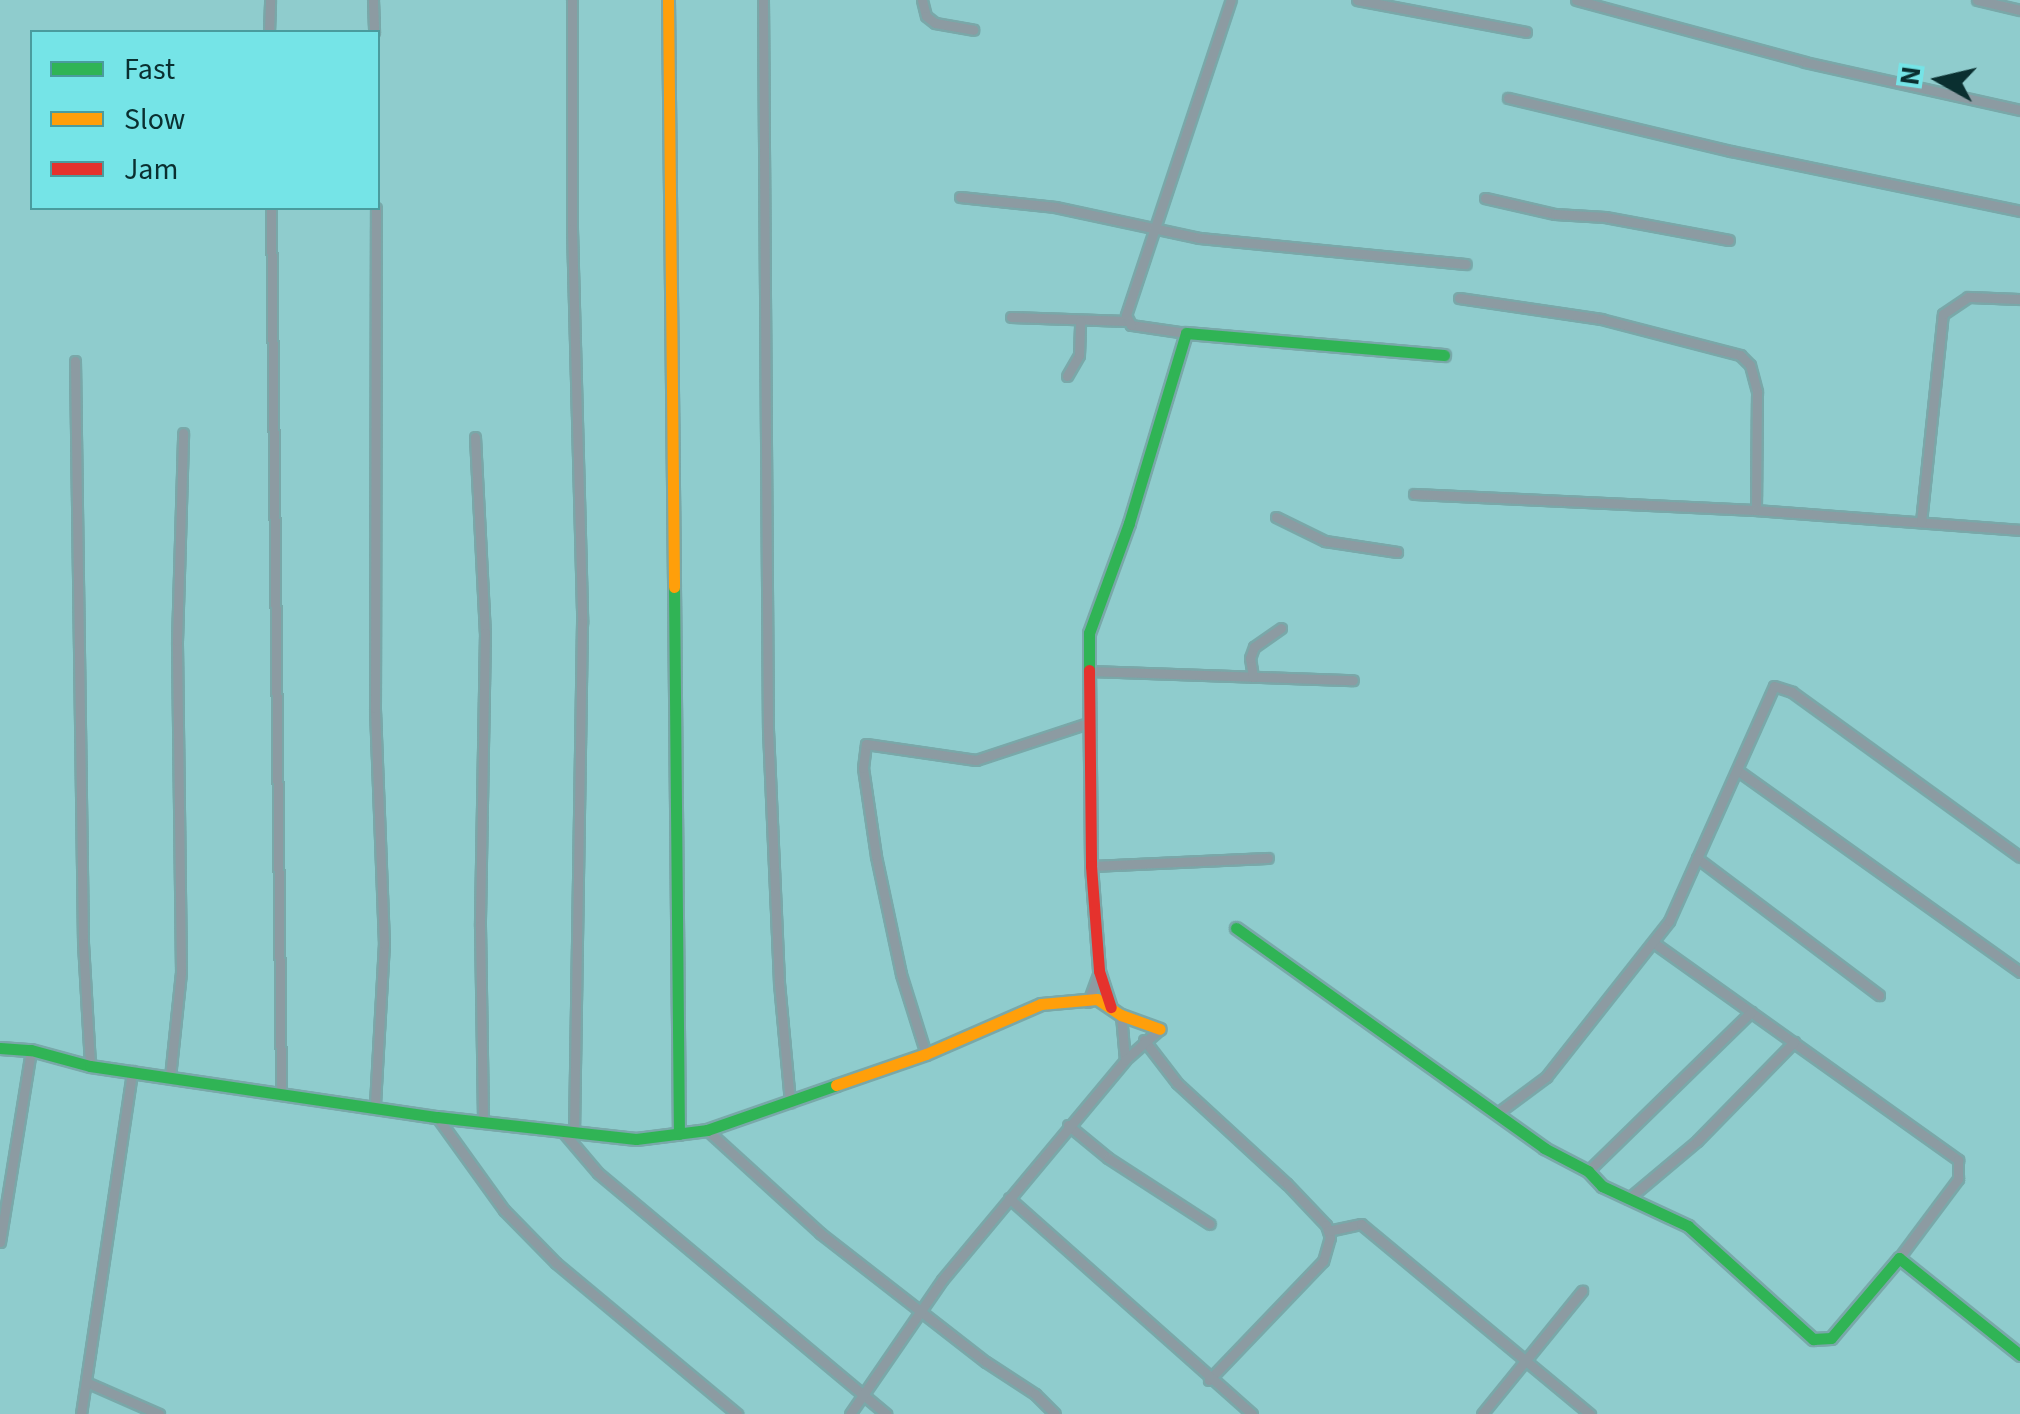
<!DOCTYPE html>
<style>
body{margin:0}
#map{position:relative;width:2020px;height:1414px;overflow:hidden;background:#8fcccd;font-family:"Source Sans 3",sans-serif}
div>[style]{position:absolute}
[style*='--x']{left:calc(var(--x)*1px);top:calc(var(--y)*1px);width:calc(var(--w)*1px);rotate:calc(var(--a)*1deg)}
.roads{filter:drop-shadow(2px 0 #79a8a9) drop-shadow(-2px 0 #79a8a9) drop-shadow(0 2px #79a8a9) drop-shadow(0 -2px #79a8a9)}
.street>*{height:9px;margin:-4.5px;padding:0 4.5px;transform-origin:4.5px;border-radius:4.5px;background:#8c9ba2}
.fast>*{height:11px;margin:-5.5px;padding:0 5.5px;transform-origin:5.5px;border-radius:5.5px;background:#30b455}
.slow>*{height:11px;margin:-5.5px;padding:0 5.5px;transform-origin:5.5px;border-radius:5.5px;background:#ff9f0a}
.jam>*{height:11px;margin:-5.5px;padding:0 5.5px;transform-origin:5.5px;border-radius:5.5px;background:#e5322d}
span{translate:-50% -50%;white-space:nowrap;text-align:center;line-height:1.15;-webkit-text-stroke:8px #75e4e7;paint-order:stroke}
.legend{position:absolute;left:30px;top:30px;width:350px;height:180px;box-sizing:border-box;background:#75e4e7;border:2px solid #4a9c9e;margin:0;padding:12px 18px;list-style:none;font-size:30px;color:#0a2f30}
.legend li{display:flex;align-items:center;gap:20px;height:50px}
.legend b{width:50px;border:2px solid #4a9c9e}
.north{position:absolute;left:1890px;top:30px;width:100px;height:100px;-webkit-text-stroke:8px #75e4e7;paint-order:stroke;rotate:278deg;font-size:28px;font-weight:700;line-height:40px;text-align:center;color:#0a2f30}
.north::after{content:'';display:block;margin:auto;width:35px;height:45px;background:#0a2f30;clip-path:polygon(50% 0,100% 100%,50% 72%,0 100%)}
</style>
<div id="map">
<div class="roads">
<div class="street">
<div style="--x:373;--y:0;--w:32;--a:88"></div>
<div style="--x:572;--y:0;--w:229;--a:90"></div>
<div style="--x:572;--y:229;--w:394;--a:88.5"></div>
<div style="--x:582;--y:623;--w:510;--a:90.9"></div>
<div style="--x:763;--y:0;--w:730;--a:89.61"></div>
<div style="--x:768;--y:730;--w:253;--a:87.5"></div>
<div style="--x:779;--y:983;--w:120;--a:84.7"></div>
<div style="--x:922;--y:0;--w:16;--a:76"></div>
<div style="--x:926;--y:16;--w:11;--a:38"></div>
<div style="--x:935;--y:23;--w:39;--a:10"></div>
<div style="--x:1357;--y:0;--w:172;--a:10.7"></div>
<div style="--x:1576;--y:0;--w:237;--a:15.1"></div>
<div style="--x:1805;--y:62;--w:220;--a:12.6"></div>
<div style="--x:1977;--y:0;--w:44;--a:13.1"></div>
<div style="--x:269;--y:32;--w:32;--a:-88"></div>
<div style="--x:1508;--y:98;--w:229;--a:13.4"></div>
<div style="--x:1731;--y:151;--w:295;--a:11.7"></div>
<div style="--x:960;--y:197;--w:96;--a:6"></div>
<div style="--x:1055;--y:207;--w:147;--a:12.1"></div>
<div style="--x:1199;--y:238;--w:268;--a:5.6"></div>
<div style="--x:1485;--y:198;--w:72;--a:12.9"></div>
<div style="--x:1555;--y:214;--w:50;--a:3.4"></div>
<div style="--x:1605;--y:217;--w:126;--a:10.5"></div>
<div style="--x:271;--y:208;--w:885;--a:89.35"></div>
<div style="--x:1459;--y:298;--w:144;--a:8.4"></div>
<div style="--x:1601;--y:319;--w:144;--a:14.5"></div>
<div style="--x:1740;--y:355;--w:14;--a:45"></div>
<div style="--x:1750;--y:365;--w:28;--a:75"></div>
<div style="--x:1757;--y:392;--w:118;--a:90.5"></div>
<div style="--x:1011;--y:317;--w:116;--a:2"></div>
<div style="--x:1186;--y:333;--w:56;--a:-171.7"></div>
<div style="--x:1131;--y:325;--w:11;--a:-117"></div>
<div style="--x:1126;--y:315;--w:332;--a:-71.6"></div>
<div style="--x:75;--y:361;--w:582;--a:89.21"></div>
<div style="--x:83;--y:943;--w:123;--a:86.7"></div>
<div style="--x:1067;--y:376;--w:24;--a:-60"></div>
<div style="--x:1079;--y:355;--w:34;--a:-88"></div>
<div style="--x:475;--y:437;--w:196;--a:87.1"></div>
<div style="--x:485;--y:633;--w:293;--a:91"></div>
<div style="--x:480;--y:926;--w:197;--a:89.1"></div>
<div style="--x:1414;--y:494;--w:342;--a:2.7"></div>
<div style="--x:1756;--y:510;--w:265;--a:4.3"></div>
<div style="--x:1276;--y:517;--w:55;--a:26.1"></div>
<div style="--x:1325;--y:541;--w:73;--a:8.7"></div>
<div style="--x:1921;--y:522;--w:209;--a:-84"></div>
<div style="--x:1943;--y:314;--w:30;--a:-34"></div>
<div style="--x:1968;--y:297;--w:52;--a:2.2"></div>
<div style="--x:1090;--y:671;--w:263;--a:2"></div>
<div style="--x:1253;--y:677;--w:19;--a:-99"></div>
<div style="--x:1250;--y:658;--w:12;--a:-70"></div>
<div style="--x:1254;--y:647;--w:33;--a:-35"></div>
<div style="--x:1737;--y:770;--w:348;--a:35.5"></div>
<div style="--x:1697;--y:858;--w:228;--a:37"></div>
<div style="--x:1091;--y:866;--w:177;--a:-2.6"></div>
<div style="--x:1654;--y:943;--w:374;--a:35.5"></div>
<div style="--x:1958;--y:1160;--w:19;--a:90"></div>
<div style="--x:1958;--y:1179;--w:99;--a:126.8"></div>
<div style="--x:1088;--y:1002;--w:32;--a:-70"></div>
<div style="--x:1121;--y:1015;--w:45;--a:84.9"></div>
<div style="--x:1144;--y:1040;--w:54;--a:52.5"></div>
<div style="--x:1177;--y:1083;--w:149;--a:42.6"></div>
<div style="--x:1287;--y:1184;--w:57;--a:46.4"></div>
<div style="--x:1326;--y:1225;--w:13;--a:72"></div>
<div style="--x:1330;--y:1237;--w:25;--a:106"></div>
<div style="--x:1323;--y:1261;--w:165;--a:133.8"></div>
<div style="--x:926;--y:1054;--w:84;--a:-107.4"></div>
<div style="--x:901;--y:974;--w:121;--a:-102"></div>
<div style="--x:876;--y:856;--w:89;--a:-98.4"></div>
<div style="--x:863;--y:768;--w:24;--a:-83"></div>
<div style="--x:866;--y:744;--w:111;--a:8.3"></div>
<div style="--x:976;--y:760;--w:118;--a:-18.3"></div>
<div style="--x:170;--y:1077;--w:106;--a:-84"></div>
<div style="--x:181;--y:972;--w:331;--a:-90.7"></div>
<div style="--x:177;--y:641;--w:208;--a:-88.3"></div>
<div style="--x:375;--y:1104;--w:160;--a:-86.8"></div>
<div style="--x:384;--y:944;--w:236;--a:-92.2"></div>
<div style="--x:375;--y:708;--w:500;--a:-89.89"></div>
<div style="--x:1499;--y:1112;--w:59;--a:-36.7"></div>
<div style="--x:1546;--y:1077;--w:199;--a:-51.7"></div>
<div style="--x:1669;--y:921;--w:257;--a:-65.9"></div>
<div style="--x:1774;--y:686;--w:19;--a:18"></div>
<div style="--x:1792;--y:692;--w:281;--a:35.9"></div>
<div style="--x:437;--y:1117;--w:115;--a:54.2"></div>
<div style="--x:504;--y:1210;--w:74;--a:45.5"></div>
<div style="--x:556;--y:1263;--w:236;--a:39.8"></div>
<div style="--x:1068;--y:1125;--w:52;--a:39.5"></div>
<div style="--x:1108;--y:1158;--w:121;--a:32.9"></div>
<div style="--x:707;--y:1130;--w:153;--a:42.3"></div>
<div style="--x:820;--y:1233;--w:210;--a:37.9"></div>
<div style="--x:986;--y:1362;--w:59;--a:33.1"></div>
<div style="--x:1035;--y:1394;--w:28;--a:45"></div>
<div style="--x:564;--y:1133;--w:52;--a:49.6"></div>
<div style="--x:598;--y:1173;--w:376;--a:39.9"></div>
<div style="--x:1588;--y:1171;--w:228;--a:-44.3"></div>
<div style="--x:1009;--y:1198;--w:325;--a:41.6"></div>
<div style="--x:1628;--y:1199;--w:90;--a:-40"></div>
<div style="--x:1697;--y:1141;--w:139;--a:-45.6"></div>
<div style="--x:1328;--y:1231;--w:34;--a:-12"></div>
<div style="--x:1361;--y:1224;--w:298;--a:39.7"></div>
<div style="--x:0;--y:1242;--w:194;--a:-80.8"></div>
<div style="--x:86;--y:1382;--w:80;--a:23.7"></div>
<div style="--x:81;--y:1414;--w:347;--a:-81.5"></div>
<div style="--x:850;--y:1414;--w:163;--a:-55.5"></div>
<div style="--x:942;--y:1280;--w:286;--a:-50.2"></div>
<div style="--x:1125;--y:1060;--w:47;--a:-41.5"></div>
<div style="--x:1482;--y:1414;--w:159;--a:-50.9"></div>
</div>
<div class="fast">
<div style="--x:674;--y:587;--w:547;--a:89.48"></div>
<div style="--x:1089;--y:670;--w:37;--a:-90"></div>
<div style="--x:1089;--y:633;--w:117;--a:-70"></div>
<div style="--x:1129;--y:523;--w:198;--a:-73.3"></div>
<div style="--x:1186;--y:333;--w:259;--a:4.9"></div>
<div style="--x:1236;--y:928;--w:379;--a:35.5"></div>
<div style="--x:1544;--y:1148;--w:50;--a:27.6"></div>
<div style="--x:1588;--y:1171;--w:21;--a:47"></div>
<div style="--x:1602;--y:1186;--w:95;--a:24.9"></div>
<div style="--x:1688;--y:1226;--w:169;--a:42.1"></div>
<div style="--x:1813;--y:1339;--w:18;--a:-3"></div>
<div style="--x:1831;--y:1338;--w:105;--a:-49.6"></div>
<div style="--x:1899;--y:1258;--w:155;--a:38.7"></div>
<div style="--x:0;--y:1048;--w:31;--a:4"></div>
<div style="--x:31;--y:1050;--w:61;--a:15.2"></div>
<div style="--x:90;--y:1066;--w:351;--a:8.4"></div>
<div style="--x:437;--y:1117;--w:200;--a:6.3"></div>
<div style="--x:636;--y:1139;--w:72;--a:-7.2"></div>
<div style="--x:707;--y:1130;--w:137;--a:-19.2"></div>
</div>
<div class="slow">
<div style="--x:668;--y:0;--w:587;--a:89.41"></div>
<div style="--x:836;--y:1085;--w:95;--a:-19"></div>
<div style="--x:926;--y:1054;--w:125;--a:-23.5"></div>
<div style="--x:1041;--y:1004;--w:56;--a:-5.1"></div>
<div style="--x:1097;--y:999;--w:29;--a:34"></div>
<div style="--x:1121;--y:1015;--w:41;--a:19.7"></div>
</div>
<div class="jam">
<div style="--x:1089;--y:670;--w:196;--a:89.4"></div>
<div style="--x:1091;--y:866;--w:105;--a:85.6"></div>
<div style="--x:1099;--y:971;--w:38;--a:72"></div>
</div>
</div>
<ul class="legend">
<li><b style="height:12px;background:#30b455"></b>Fast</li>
<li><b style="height:12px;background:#ff9f0a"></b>Slow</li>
<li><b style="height:12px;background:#e5322d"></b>Jam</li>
</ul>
<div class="north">N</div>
</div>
